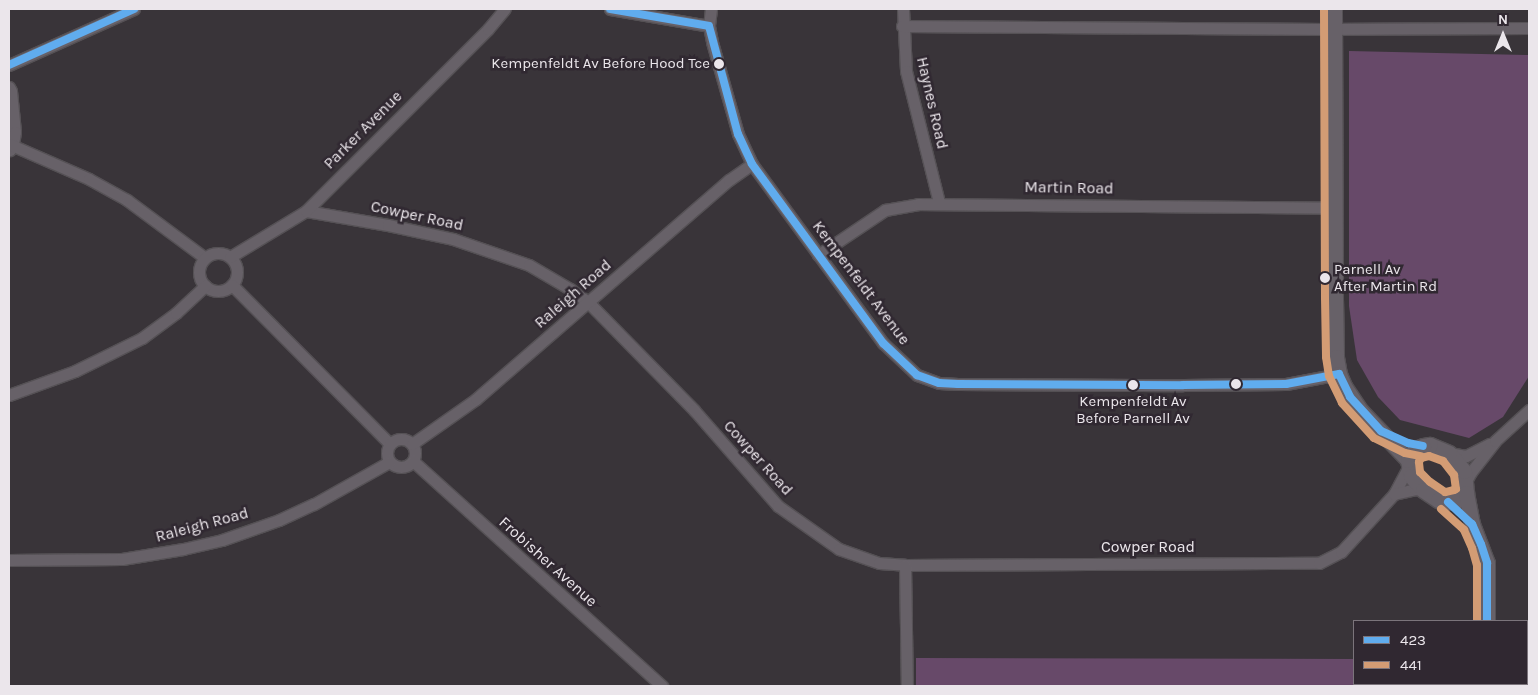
<!DOCTYPE html>
<style>
body{margin:0}
#map{position:relative;width:1538px;height:695px;overflow:hidden;background:#393439;font-family:Karla,sans-serif}
div>[style]{position:absolute}
[style*='--x']{left:calc(var(--x)*1px);top:calc(var(--y)*1px);width:calc(var(--w)*1px);rotate:calc(var(--a)*1deg)}
.green>*{inset:0;background:#674969}
.roads{filter:drop-shadow(1px 0 #555155) drop-shadow(-1px 0 #555155) drop-shadow(0 1px #555155) drop-shadow(0 -1px #555155)}
.minor>*{height:11px;margin:-5.5px;padding:0 5.5px;transform-origin:5.5px;border-radius:5.5px;background:#676168}
.minor>.ring{margin:-5.5px;padding:0;box-sizing:content-box;background:none;border:11px solid #676168;border-radius:50%}
.tertiary>*{height:15px;margin:-7.5px;padding:0 7.5px;transform-origin:7.5px;border-radius:7.5px;background:#676168}
.bus-1>*{height:8px;margin:-4px;padding:0 4px;transform-origin:4px;border-radius:4px;background:#60acee}
.bus-2>*{height:8px;margin:-4px;padding:0 4px;transform-origin:4px;border-radius:4px;background:#d39c74}
.dots>*{width:14px;height:14px;translate:-50% -50%;box-sizing:border-box;border:2px solid #302831;border-radius:50%}
span{translate:-50% -50%;white-space:nowrap;text-align:center;line-height:1.15;-webkit-text-stroke:5px #302831;paint-order:stroke}
.bus-label{font-size:15px;color:#ebe6eb}
.right{translate:-100% -50%;text-align:right}
.left{translate:0 -50%;text-align:left}
.street-label{font-size:16px;color:#ebe6eb}
.frame{position:absolute;inset:0;border:10px solid #ebe6eb;pointer-events:none}
.legend{position:absolute;left:1353px;top:620px;width:175px;height:65px;box-sizing:border-box;background:#302831;border:1px solid #7b747b;margin:0;padding:6px 9px;list-style:none;font-size:15px;color:#ebe6eb}
.legend li{display:flex;align-items:center;gap:10px;height:25px}
.legend b{width:25px;border:1px solid #7b747b}
.north{position:absolute;left:1478px;top:10px;width:50px;height:50px;-webkit-text-stroke:4px #302831;paint-order:stroke;rotate:0deg;font-size:14px;font-weight:700;line-height:20px;text-align:center;color:#ebe6eb}
.north::after{content:'';display:block;margin:auto;width:18px;height:22px;background:#ebe6eb;clip-path:polygon(50% 0,100% 100%,50% 72%,0 100%)}
</style>
<div id="map">
<div class="green">
<div style="clip-path:polygon(1349px 51px,1529px 55px,1529px 376px,1503px 417px,1469px 438px,1400px 420px,1378px 397px,1357px 360px,1349px 306px)"></div>
<div style="clip-path:polygon(916px 658px,1354px 659px,1354px 684px,1470px 684px,1470px 686px,916px 686px)"></div>
</div>
<div class="roads">
<div class="minor">
<div style="--x:610;--y:9;--w:100;--a:9.7"></div>
<div style="--x:711;--y:9;--w:17;--a:97"></div>
<div style="--x:709;--y:26;--w:16;--a:79"></div>
<div style="--x:712;--y:42;--w:96;--a:74.2"></div>
<div style="--x:738;--y:134;--w:33;--a:65"></div>
<div style="--x:752;--y:164;--w:222;--a:53.8"></div>
<div style="--x:883;--y:343;--w:47;--a:43.3"></div>
<div style="--x:917;--y:375;--w:23;--a:20"></div>
<div style="--x:939;--y:383;--w:19;--a:3"></div>
<div style="--x:958;--y:384;--w:225;--a:0.3"></div>
<div style="--x:1183;--y:385;--w:103;--a:-0.6"></div>
<div style="--x:1286;--y:384;--w:54;--a:-10.7"></div>
<div style="--x:903;--y:9;--w:62;--a:87.2"></div>
<div style="--x:906;--y:71;--w:135;--a:75.9"></div>
<div style="--x:902;--y:26;--w:423;--a:0.4"></div>
<div style="--x:1325;--y:29;--w:204;--a:-0.3"></div>
<div style="--x:9;--y:65;--w:137;--a:-24.1"></div>
<div style="--x:9;--y:87;--w:4;--a:63"></div>
<div style="--x:11;--y:91;--w:41;--a:84.4"></div>
<div style="--x:15;--y:132;--w:13;--a:99"></div>
<div style="--x:13;--y:145;--w:6;--a:121"></div>
<div style="--x:9;--y:144;--w:87;--a:23.6"></div>
<div style="--x:89;--y:179;--w:43;--a:28.9"></div>
<div style="--x:127;--y:200;--w:97;--a:36.6"></div>
<div style="--x:306;--y:211;--w:83;--a:9.7"></div>
<div style="--x:388;--y:225;--w:66;--a:12.2"></div>
<div style="--x:453;--y:239;--w:80;--a:18.9"></div>
<div style="--x:529;--y:265;--w:48;--a:30.3"></div>
<div style="--x:570;--y:289;--w:22;--a:36"></div>
<div style="--x:588;--y:302;--w:151;--a:45.5"></div>
<div style="--x:694;--y:410;--w:128;--a:48.8"></div>
<div style="--x:778;--y:506;--w:75;--a:35.2"></div>
<div style="--x:839;--y:549;--w:42;--a:19.3"></div>
<div style="--x:879;--y:563;--w:26;--a:4"></div>
<div style="--x:905;--y:565;--w:414;--a:-0.3"></div>
<div style="--x:1319;--y:563;--w:25;--a:-27"></div>
<div style="--x:1341;--y:552;--w:79;--a:-47.6"></div>
<div style="--x:1394;--y:494;--w:30;--a:-62"></div>
<div class="ring" style="left:199px;top:253px;width:27px;height:27px"></div>
<div style="--x:818;--y:255;--w:81;--a:-33.9"></div>
<div style="--x:885;--y:210;--w:34;--a:-10"></div>
<div style="--x:918;--y:204;--w:417;--a:0.5"></div>
<div style="--x:230;--y:257;--w:89;--a:-31.2"></div>
<div style="--x:306;--y:211;--w:257;--a:-45"></div>
<div style="--x:488;--y:29;--w:26;--a:-50"></div>
<div style="--x:232;--y:285;--w:224;--a:45.2"></div>
<div style="--x:9;--y:395;--w:70;--a:-20"></div>
<div style="--x:75;--y:371;--w:75;--a:-26.2"></div>
<div style="--x:142;--y:338;--w:42;--a:-36.3"></div>
<div style="--x:176;--y:313;--w:40;--a:-43"></div>
<div class="ring" style="left:387px;top:439px;width:17px;height:17px"></div>
<div style="--x:412;--y:444;--w:78;--a:-35.1"></div>
<div style="--x:476;--y:399;--w:335;--a:-40.9"></div>
<div style="--x:729;--y:180;--w:28;--a:-35"></div>
<div style="--x:1449;--y:453;--w:17;--a:10"></div>
<div style="--x:1466;--y:456;--w:27;--a:-27"></div>
<div style="--x:413;--y:461;--w:336;--a:42.1"></div>
<div style="--x:1466;--y:481;--w:10;--a:-61"></div>
<div style="--x:1471;--y:472;--w:39;--a:-52"></div>
<div style="--x:1495;--y:441;--w:46;--a:-42.4"></div>
<div style="--x:1394;--y:494;--w:22;--a:-13"></div>
<div style="--x:1415;--y:489;--w:8;--a:7"></div>
<div style="--x:9;--y:560;--w:113;--a:-0.5"></div>
<div style="--x:122;--y:559;--w:62;--a:-9.3"></div>
<div style="--x:183;--y:549;--w:40;--a:-13"></div>
<div style="--x:222;--y:540;--w:60;--a:-19.3"></div>
<div style="--x:279;--y:520;--w:38;--a:-25"></div>
<div style="--x:314;--y:504;--w:86;--a:-29.2"></div>
<div style="--x:905;--y:565;--w:121;--a:89.1"></div>
</div>
<div class="tertiary">
<div style="--x:1334;--y:9;--w:289;--a:89.8"></div>
<div style="--x:1335;--y:298;--w:59;--a:89"></div>
<div style="--x:1336;--y:357;--w:17;--a:80"></div>
<div style="--x:1339;--y:374;--w:13;--a:67"></div>
<div style="--x:1344;--y:386;--w:30;--a:56"></div>
<div style="--x:1361;--y:411;--w:68;--a:46.2"></div>
<div style="--x:1408;--y:460;--w:16;--a:79"></div>
<div style="--x:1411;--y:476;--w:18;--a:49"></div>
<div style="--x:1423;--y:490;--w:18;--a:34"></div>
<div style="--x:1438;--y:500;--w:10;--a:11"></div>
<div style="--x:1448;--y:502;--w:10;--a:-11"></div>
<div style="--x:1458;--y:500;--w:11;--a:-41"></div>
<div style="--x:1466;--y:493;--w:22;--a:-95"></div>
<div style="--x:1464;--y:471;--w:23;--a:-130"></div>
<div style="--x:1449;--y:453;--w:21;--a:-157"></div>
<div style="--x:1430;--y:445;--w:7;--a:172"></div>
<div style="--x:1423;--y:446;--w:9;--a:159"></div>
<div style="--x:1415;--y:449;--w:13;--a:122"></div>
<div style="--x:1466;--y:493;--w:32;--a:79"></div>
<div style="--x:1472;--y:524;--w:42;--a:69"></div>
<div style="--x:1487;--y:563;--w:58;--a:90"></div>
<div style="--x:1487;--y:686;--w:2;--a:-90"></div>
</div>
</div>
<div class="bus-1">
<div style="--x:610;--y:9;--w:100;--a:9.7"></div>
<div style="--x:709;--y:26;--w:112;--a:75"></div>
<div style="--x:738;--y:134;--w:33;--a:65"></div>
<div style="--x:752;--y:164;--w:222;--a:53.8"></div>
<div style="--x:883;--y:343;--w:47;--a:43.3"></div>
<div style="--x:917;--y:375;--w:23;--a:20"></div>
<div style="--x:939;--y:383;--w:19;--a:3"></div>
<div style="--x:958;--y:384;--w:225;--a:0.3"></div>
<div style="--x:1183;--y:385;--w:103;--a:-0.6"></div>
<div style="--x:1286;--y:384;--w:54;--a:-10.7"></div>
<div style="--x:9;--y:65;--w:137;--a:-24.1"></div>
<div style="--x:1339;--y:374;--w:25;--a:64"></div>
<div style="--x:1350;--y:397;--w:46;--a:47.6"></div>
<div style="--x:1381;--y:431;--w:30;--a:24"></div>
<div style="--x:1408;--y:443;--w:15;--a:11"></div>
<div style="--x:1448;--y:502;--w:33;--a:43"></div>
<div style="--x:1472;--y:524;--w:22;--a:66"></div>
<div style="--x:1481;--y:544;--w:20;--a:72"></div>
<div style="--x:1487;--y:563;--w:58;--a:90"></div>
</div>
<div class="bus-2">
<div style="--x:1324;--y:9;--w:289;--a:89.8"></div>
<div style="--x:1325;--y:298;--w:59;--a:89"></div>
<div style="--x:1326;--y:357;--w:19;--a:81"></div>
<div style="--x:1329;--y:376;--w:30;--a:64"></div>
<div style="--x:1342;--y:403;--w:47;--a:47.6"></div>
<div style="--x:1374;--y:438;--w:34;--a:26"></div>
<div style="--x:1405;--y:453;--w:16;--a:11"></div>
<div style="--x:1429;--y:456;--w:15;--a:20"></div>
<div style="--x:1443;--y:461;--w:18;--a:52"></div>
<div style="--x:1454;--y:475;--w:14;--a:82"></div>
<div style="--x:1456;--y:489;--w:2;--a:153"></div>
<div style="--x:1454;--y:490;--w:9;--a:167"></div>
<div style="--x:1445;--y:492;--w:18;--a:-146"></div>
<div style="--x:1430;--y:482;--w:14;--a:-135"></div>
<div style="--x:1420;--y:472;--w:10;--a:-96"></div>
<div style="--x:1419;--y:462;--w:4;--a:-63"></div>
<div style="--x:1421;--y:458;--w:8;--a:-14"></div>
<div style="--x:1441;--y:509;--w:31;--a:42"></div>
<div style="--x:1464;--y:530;--w:20;--a:66"></div>
<div style="--x:1472;--y:548;--w:18;--a:74"></div>
<div style="--x:1477;--y:565;--w:56;--a:90"></div>
</div>
<div class="dots">
<div style="left:719px;top:64px;background:#ebe6eb"></div>
<div style="left:1325px;top:278px;background:#ebe6eb"></div>
<div style="left:1236px;top:384px;background:#ebe6eb"></div>
<div style="left:1133px;top:385px;background:#ebe6eb"></div>
</div>
<div class="bus-label">
<span class="right" style="left:710px;top:64px">Kempenfeldt Av Before Hood Tce</span>
<span class="left" style="left:1334px;top:278px">Parnell Av<br>After Martin Rd</span>
<span style="left:1133px;top:410px">Kempenfeldt Av<br>Before Parnell Av</span>
</div>
<div class="street-label">
<span style="left:932px;top:103px;rotate:77deg">Haynes Road</span>
<span style="left:363px;top:130px;rotate:-45deg">Parker Avenue</span>
<span style="left:1069px;top:188px;rotate:1deg">Martin Road</span>
<span style="left:417px;top:216px;rotate:12deg">Cowper Road</span>
<span style="left:861px;top:283px;rotate:53deg">Kempenfeldt Avenue</span>
<span style="left:573px;top:294px;rotate:-41deg">Raleigh Road</span>
<span style="left:758px;top:458px;rotate:48deg">Cowper Road</span>
<span style="left:202px;top:525px;rotate:-15deg">Raleigh Road</span>
<span style="left:1148px;top:547px">Cowper Road</span>
<span style="left:548px;top:562px;rotate:42deg">Frobisher Avenue</span>
</div>
<div class="frame"></div>
<ul class="legend">
<li><b style="height:6px;background:#60acee"></b>423</li>
<li><b style="height:6px;background:#d39c74"></b>441</li>
</ul>
<div class="north">N</div>
</div>
